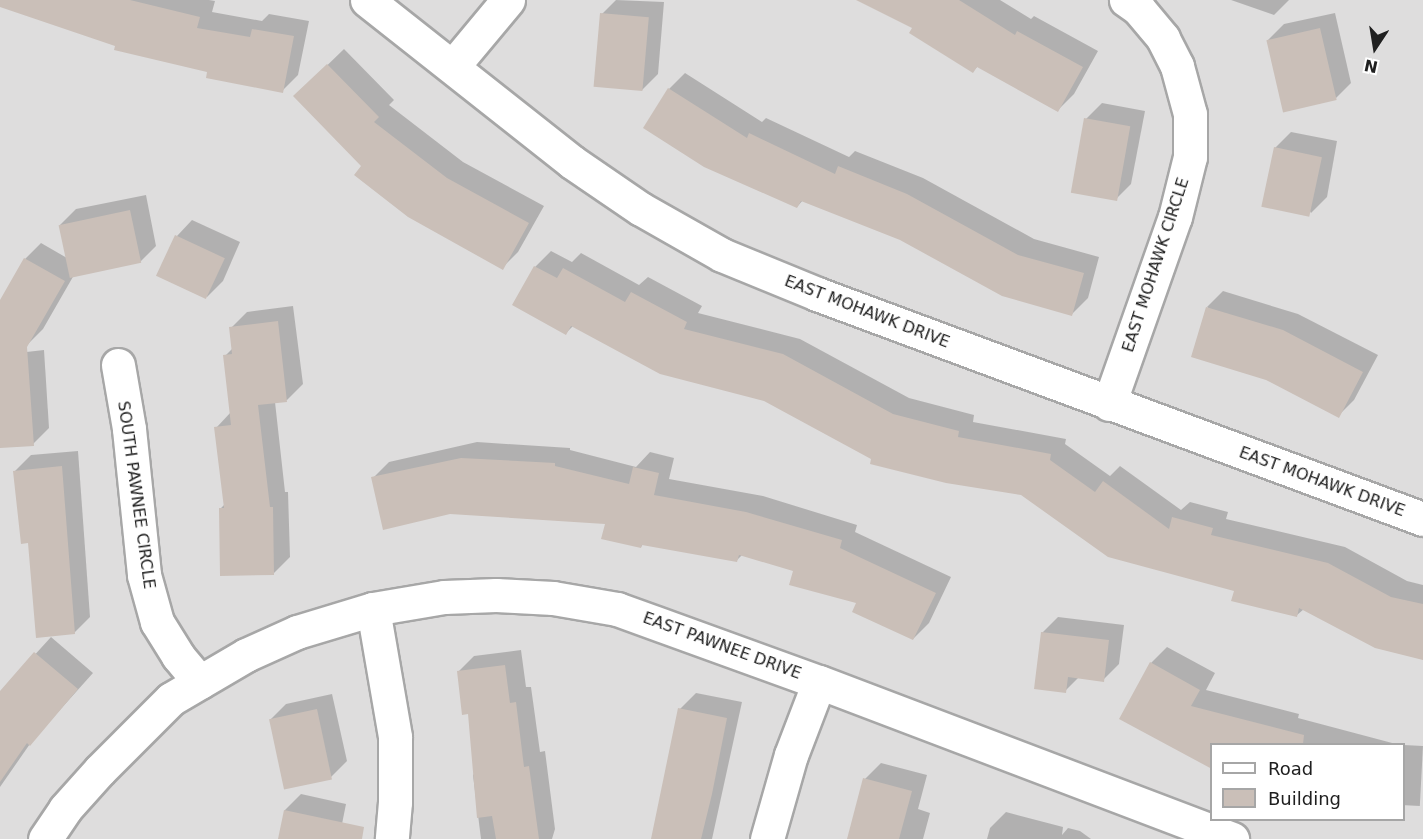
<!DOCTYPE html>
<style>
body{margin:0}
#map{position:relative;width:1423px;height:839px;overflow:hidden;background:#f1ede6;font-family:"DejaVu Sans",sans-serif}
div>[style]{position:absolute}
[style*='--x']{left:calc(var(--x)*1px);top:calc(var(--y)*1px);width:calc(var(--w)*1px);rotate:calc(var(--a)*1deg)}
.residential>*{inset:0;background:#dedddd}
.shadow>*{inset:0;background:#0003;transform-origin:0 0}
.building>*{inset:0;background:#cabfb8;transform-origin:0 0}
.roads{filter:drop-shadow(2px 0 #a7a7a7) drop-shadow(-2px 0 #a7a7a7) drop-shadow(0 2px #a7a7a7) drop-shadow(0 -2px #a7a7a7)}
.street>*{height:33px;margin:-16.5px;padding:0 16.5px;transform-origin:16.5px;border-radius:16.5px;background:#fff}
span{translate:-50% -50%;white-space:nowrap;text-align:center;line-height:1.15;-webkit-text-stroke:4.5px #fff;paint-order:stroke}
.street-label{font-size:16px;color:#202020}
.legend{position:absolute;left:1210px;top:743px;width:195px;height:78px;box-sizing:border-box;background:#fff;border:2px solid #a6a6a6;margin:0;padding:8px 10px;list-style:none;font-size:18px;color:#202020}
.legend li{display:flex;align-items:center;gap:12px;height:30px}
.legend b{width:30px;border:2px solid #a6a6a6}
.north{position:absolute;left:1345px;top:18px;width:60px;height:60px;-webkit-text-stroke:4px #fff;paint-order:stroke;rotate:192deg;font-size:16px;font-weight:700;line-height:24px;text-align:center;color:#202020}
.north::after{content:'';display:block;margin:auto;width:21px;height:27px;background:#202020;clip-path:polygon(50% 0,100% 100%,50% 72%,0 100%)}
</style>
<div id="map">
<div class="residential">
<div style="clip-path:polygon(evenodd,0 0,1423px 0,1423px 839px,0 839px,0 0,1212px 744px,1404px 744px,1404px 820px,1212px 820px,1212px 744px)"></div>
</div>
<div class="shadow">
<div style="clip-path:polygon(32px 0,209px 0,215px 1px,212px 12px,262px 21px,269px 14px,309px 21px,298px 75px,282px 91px,117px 45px)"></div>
<div style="clip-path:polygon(616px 0,664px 2px,658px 74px,642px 90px,602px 14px)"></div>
<div style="clip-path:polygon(859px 0,1000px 0,1031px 19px,1034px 16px,1098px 51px,1074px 94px,1058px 110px,978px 66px,973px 71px,914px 28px)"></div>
<div style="clip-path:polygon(1231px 0,1289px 0,1274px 15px)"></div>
<div style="clip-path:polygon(1335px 13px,1351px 83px,1335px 99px,1268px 40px,1284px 24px)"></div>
<div style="clip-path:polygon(344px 49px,394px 100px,389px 105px,463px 162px,544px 206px,518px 252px,502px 268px,363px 166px,311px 81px)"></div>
<div style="clip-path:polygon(685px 73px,762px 122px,766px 118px,849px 157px,855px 151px,923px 178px,1034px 239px,1099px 257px,1088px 298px,1072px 314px,900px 239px,803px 200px,797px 207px,645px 127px,669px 89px)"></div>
<div style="clip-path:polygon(1102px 103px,1145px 111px,1131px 184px,1115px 200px,1086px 119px)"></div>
<div style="clip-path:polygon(1291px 132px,1337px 141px,1327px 197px,1311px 213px,1275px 148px)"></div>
<div style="clip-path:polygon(146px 195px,156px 246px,140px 262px,74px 275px,43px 329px,27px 345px,0 330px,0 303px,25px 259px,41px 243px,67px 258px,60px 225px,76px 209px)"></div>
<div style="clip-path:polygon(192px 220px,240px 242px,223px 281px,207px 297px,177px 236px)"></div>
<div style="clip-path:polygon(551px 251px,572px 262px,581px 253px,639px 285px,648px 277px,702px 306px,698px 313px,800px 339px,909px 398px,974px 415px,973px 422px,1066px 439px,1065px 444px,1110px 476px,1120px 466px,1181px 510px,1190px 502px,1228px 512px,1226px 519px,1345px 547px,1407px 581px,1423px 585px,1423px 659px,1304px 609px,1297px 615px,1021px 494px,873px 458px,765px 399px,573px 326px,566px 333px,514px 304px,535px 267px)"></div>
<div style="clip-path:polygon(1223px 291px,1298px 314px,1378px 355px,1354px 400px,1338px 416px,1207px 307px)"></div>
<div style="clip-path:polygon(293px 306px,303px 384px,287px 400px,275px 402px,285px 492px,288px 492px,290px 557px,274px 573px,220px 509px,225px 504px,216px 428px,231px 412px,225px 356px,233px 348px,231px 328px,247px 312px)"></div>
<div style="clip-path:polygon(44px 350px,49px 428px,33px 444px,0 446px,0 355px)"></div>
<div style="clip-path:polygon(477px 442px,570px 448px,570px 450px,636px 467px,650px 452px,674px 458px,669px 479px,763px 496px,857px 525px,855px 532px,951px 577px,929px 623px,913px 639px,859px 602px,795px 570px,742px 555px,737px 560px,643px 544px,641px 547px,607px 522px,373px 478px,389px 462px)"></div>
<div style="clip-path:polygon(78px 451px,90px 617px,74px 633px,15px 471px,31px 455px)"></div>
<div style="clip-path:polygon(1058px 617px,1124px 625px,1119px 664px,1103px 680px,1079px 677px,1065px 691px,1042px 633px)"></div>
<div style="clip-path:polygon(51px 637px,93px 673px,32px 741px,0 787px,0 693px)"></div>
<div style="clip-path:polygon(1167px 647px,1215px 673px,1206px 690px,1299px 714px,1298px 718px,1396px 744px,1212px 744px,1151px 663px)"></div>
<div style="clip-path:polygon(521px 650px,526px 687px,531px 687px,540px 752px,545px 751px,555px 829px,552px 839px,481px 839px,473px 775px,476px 772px,469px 713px,458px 672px,474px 656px)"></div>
<div style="clip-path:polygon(696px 693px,742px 702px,712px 839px,652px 839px,680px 709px)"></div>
<div style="clip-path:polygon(332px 694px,347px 761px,331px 777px,270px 720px,286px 704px)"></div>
<div style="left:1404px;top:745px;width:19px;height:60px;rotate:3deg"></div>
<div style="clip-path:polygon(881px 763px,927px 775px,918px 809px,930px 813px,923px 839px,848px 839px,865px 779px)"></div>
<div style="clip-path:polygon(301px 794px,346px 804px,339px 839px,279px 839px,285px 810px)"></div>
<div style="clip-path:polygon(1006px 812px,1063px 827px,1062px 835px,1068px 828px,1080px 831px,1091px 839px,987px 839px,990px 828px)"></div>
</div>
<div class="building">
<div style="clip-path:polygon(0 0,130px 0,200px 17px,197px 28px,250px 37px,252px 29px,294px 36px,283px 93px,206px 78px,207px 72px,114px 50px,115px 46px,0 7px)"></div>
<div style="clip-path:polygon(856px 0,959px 0,1015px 35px,1017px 31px,1083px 67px,1058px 112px,977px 67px,973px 73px,909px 33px,912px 28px)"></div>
<div style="left:600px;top:13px;width:49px;height:74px;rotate:5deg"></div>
<div style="left:1320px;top:28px;width:74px;height:55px;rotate:77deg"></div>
<div style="clip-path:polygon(327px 64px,379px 117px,374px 122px,447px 178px,529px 223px,503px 270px,408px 217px,354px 175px,361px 166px,293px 96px)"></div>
<div style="clip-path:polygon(668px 88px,747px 138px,749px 133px,835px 174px,838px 166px,907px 194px,1018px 255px,1084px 273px,1072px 316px,1002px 296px,900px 240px,801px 201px,797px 208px,704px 167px,643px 128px)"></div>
<div style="left:1084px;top:118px;width:47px;height:76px;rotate:10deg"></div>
<div style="left:1274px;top:147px;width:49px;height:61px;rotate:12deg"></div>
<div style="left:130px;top:210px;width:54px;height:73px;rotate:78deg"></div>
<div style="left:175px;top:235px;width:55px;height:45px;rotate:25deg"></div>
<div style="clip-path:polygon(24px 258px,65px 281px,27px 347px,34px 446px,0 448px,0 300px)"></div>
<div style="clip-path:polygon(534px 266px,557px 278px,563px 268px,625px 302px,631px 292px,687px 322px,684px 329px,783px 354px,893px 414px,959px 431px,958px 437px,1051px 454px,1050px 460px,1095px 492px,1103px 481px,1169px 529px,1172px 517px,1213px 528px,1211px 535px,1328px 563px,1391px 597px,1423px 604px,1423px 660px,1375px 648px,1299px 608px,1297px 617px,1231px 601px,1234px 591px,1108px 557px,1021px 495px,946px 483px,870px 464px,871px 459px,764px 401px,660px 374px,571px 326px,566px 335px,512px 305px)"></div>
<div style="clip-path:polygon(1206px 307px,1283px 330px,1363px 372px,1339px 418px,1266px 380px,1191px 357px)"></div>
<div style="clip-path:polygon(278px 321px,287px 402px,258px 405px,270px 507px,273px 507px,274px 575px,220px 576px,219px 508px,224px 508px,214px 427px,231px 425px,223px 355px,232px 354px,229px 327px)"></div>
<div style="clip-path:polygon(461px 458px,555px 463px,555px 466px,629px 484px,633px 467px,659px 473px,654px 495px,746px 512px,842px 540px,840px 548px,936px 593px,913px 640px,852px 612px,856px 603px,789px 585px,793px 571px,739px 555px,737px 562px,642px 545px,641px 548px,601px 539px,605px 524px,450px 514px,383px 530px,371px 477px)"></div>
<div style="clip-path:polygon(62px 466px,75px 634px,36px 638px,28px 543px,21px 544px,13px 471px)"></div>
<div style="clip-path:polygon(1041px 632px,1109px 640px,1104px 682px,1068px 677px,1066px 693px,1034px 689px)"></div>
<div style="clip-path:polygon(34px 652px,78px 689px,30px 746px,27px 743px,0 782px,0 691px)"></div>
<div style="clip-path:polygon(1150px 662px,1200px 690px,1191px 706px,1304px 735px,1303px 744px,1212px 744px,1212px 769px,1119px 719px)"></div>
<div style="clip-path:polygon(505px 665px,510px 703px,516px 702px,524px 767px,529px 766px,539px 839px,496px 839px,492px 816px,477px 818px,468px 714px,462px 715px,457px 671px)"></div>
<div style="clip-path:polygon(678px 708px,727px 718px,712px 794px,701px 839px,651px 839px)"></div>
<div style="left:317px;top:709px;width:72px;height:49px;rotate:78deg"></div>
<div style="clip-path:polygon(863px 778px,912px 791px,899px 839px,847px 839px)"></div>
<div style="clip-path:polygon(284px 810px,364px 827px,362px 839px,278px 839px)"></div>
</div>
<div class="roads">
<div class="street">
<div style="--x:367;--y:0;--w:261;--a:38.3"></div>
<div style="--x:572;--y:162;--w:83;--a:34.3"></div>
<div style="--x:641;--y:209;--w:93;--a:29.6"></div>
<div style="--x:722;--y:255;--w:103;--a:22.3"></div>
<div style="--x:817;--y:294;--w:646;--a:20.37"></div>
<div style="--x:453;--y:66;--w:86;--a:-50.2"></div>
<div style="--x:118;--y:365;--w:65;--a:80.2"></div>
<div style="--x:129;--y:429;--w:147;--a:84.1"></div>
<div style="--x:144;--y:575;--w:49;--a:74.5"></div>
<div style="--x:157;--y:622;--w:40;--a:58"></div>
<div style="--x:178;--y:656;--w:34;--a:50"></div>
<div style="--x:1109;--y:404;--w:198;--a:-70.6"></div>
<div style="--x:1175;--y:217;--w:62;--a:-76"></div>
<div style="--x:1190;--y:157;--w:43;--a:-90"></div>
<div style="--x:1190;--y:114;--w:50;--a:-105.2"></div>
<div style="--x:1177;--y:66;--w:31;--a:-117"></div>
<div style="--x:1163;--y:38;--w:38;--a:-130"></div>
<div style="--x:1139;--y:9;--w:16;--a:-145"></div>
<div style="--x:373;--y:609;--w:130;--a:80.2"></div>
<div style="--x:395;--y:737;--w:65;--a:90"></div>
<div style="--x:395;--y:802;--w:37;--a:95"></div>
<div style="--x:45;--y:839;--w:36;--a:-56"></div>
<div style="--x:65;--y:809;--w:52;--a:-48.1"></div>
<div style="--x:100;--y:770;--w:100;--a:-45"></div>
<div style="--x:171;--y:699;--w:87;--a:-30.4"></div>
<div style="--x:246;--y:655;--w:56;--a:-24.3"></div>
<div style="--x:297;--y:632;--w:79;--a:-16.8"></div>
<div style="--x:373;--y:609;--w:72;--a:-9.6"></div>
<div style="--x:444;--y:597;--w:52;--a:-2.2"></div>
<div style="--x:496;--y:595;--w:57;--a:3"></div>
<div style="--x:553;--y:598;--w:65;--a:9.8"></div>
<div style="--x:617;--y:609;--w:215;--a:19.9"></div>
<div style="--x:819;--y:682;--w:442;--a:20.8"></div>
<div style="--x:767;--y:839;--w:87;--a:-74.1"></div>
<div style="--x:791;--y:755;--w:78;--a:-69"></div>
</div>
</div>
<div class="street-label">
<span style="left:1156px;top:265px;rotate:-72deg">EAST MOHAWK CIRCLE</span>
<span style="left:867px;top:312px;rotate:21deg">EAST MOHAWK DRIVE</span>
<span style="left:1322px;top:482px;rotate:20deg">EAST MOHAWK DRIVE</span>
<span style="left:136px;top:495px;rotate:82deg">SOUTH PAWNEE CIRCLE</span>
<span style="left:722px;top:646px;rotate:20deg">EAST PAWNEE DRIVE</span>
</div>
<ul class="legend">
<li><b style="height:8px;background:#fff"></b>Road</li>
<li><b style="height:16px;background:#cabfb8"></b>Building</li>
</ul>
<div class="north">N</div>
</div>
